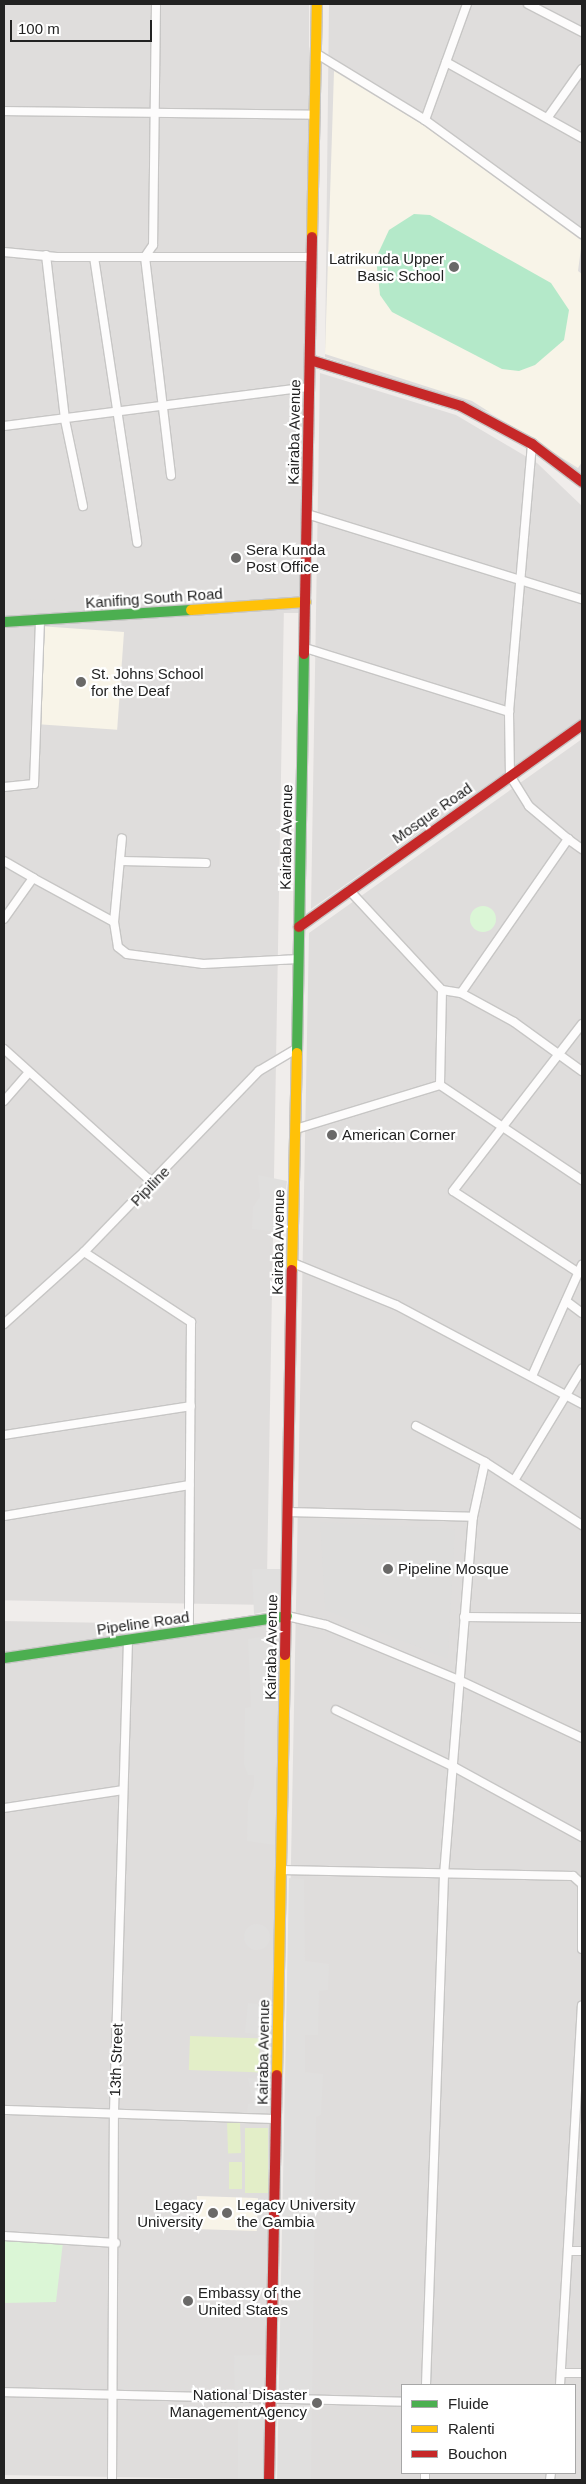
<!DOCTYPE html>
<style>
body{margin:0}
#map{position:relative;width:586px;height:2484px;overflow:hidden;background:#f0edeb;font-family:Arial,sans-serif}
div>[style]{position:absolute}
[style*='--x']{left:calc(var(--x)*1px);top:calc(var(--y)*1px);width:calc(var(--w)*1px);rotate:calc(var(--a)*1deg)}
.residential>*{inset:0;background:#dfdddc;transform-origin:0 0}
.education>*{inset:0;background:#f8f4e8;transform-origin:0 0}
.religious>*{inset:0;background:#dedddc}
.grass>*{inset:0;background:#e3eec8;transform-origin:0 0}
.park>*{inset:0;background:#dbf6d6}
.round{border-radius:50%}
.pitch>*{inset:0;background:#b4e9c9}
.parking>*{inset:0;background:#e0dfde;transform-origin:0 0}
.roads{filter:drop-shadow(1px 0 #c7c6c5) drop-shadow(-1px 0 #c7c6c5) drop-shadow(0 1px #c7c6c5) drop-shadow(0 -1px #c7c6c5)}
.street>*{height:8px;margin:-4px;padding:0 4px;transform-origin:4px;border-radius:4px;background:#fdfcfc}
.fast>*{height:10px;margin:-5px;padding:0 5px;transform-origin:5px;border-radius:5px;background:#4caf50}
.slow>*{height:10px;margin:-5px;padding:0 5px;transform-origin:5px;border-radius:5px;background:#ffc107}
.jam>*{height:10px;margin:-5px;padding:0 5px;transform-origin:5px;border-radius:5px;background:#c62828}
.dots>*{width:14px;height:14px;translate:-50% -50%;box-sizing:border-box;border:2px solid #fff;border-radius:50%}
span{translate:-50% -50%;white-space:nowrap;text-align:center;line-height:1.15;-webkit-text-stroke:4.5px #fff;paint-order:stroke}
.poi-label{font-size:15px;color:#222}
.right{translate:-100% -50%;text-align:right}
.left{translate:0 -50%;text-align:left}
.street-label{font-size:15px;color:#222}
.frame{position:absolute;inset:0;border:5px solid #222;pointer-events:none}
.legend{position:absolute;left:401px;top:2384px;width:175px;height:90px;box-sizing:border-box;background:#fff;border:1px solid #a7a7a7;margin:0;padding:6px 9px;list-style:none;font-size:15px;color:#222}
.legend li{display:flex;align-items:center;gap:10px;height:25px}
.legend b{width:25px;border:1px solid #a7a7a7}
.scale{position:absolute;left:10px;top:20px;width:142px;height:22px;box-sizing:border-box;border:2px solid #222;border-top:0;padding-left:6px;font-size:15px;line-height:18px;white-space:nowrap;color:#222;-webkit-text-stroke:4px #fff;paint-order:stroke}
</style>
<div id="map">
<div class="residential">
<div style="left:4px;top:4px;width:305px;height:609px"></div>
<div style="clip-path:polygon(329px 4px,582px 4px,582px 477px,495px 414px,325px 357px)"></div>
<div style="clip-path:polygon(320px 373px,456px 415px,537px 463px,582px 506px,582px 718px,311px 909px)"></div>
<div style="left:284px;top:604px;width:1001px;height:281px;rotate:91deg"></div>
<div style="clip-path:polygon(evenodd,582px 739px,582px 2480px,279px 2480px,309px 933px,582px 739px,402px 2385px,575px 2385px,575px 2473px,402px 2473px,402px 2385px)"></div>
<div style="left:287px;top:1626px;width:854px;height:286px;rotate:91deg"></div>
</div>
<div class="education">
<div style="clip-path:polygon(334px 71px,423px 125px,582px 241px,578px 271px,582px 274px,582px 462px,578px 468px,472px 401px,325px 354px)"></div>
<div style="left:124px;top:632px;width:98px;height:82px;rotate:94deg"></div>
<div style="left:197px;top:2196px;width:61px;height:33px;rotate:2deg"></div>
</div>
<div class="religious">
<div style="clip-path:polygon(320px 1522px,455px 1529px,448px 1659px,325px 1610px)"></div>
</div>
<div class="grass">
<div style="left:190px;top:2036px;width:70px;height:34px;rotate:2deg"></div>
<div style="left:240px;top:2122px;width:31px;height:13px;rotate:88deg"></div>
<div style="left:245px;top:2128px;width:23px;height:65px"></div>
<div style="left:229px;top:2162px;width:13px;height:27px"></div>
</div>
<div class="park">
<div class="round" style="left:470px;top:906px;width:26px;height:26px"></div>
<div style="clip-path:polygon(12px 2239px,63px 2242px,56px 2302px,4px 2303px,4px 2241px)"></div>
</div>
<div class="pitch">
<div style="clip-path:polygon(414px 214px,430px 215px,551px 283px,569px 310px,564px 340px,535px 365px,519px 371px,502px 369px,392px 312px,380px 295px,376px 258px,389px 230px)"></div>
</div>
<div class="parking">
<div style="clip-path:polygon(258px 1175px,287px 1181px,280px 1232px,252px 1229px,253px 1207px,260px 1197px)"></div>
<div style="clip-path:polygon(252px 1569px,282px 1569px,282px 1608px,254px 1614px)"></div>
<div style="clip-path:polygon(286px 1633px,279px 1769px,276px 1845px,247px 1841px,248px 1802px,254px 1786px,254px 1775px,248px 1775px,244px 1764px,245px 1708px,251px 1707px,248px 1639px)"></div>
<div style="clip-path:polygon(289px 1878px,304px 1879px,305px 1961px,329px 1964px,328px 1990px,319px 1991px,318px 2035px,305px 2035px,305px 2072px,323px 2074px,321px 2115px,316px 2117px,311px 2480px,277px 2480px)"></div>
<div class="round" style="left:244px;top:1924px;width:26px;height:26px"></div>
<div style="left:248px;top:2003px;width:18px;height:30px;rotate:6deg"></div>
<div style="clip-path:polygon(248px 2078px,265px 2079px,266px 2115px,247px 2115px,248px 2104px,253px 2103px)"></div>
<div style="left:265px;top:2355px;width:40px;height:31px;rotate:89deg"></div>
<div style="left:238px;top:2401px;width:29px;height:79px"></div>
</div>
<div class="roads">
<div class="street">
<div style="--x:156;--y:4;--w:241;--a:90.7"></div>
<div style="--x:153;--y:245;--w:14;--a:124"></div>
<div style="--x:145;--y:257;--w:220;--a:83.2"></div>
<div style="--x:528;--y:4;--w:61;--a:27.4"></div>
<div style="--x:317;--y:54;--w:127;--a:31.4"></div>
<div style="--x:425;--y:120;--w:194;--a:36"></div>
<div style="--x:446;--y:62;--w:156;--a:29.2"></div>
<div style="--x:4;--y:111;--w:311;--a:0.7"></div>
<div style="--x:548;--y:117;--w:59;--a:-54.7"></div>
<div style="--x:425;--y:120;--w:123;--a:-70.1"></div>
<div style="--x:4;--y:252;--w:53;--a:5.4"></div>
<div style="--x:57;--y:257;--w:255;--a:0"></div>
<div style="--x:46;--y:255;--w:166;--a:83.4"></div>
<div style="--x:65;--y:420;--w:88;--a:78.2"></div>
<div style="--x:94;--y:257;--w:289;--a:81.4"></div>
<div style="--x:4;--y:426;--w:308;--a:-7.3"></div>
<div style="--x:307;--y:514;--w:288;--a:17.2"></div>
<div style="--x:305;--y:648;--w:214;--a:17.4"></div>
<div style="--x:4;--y:787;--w:30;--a:-6"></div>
<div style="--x:34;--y:784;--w:164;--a:-87.9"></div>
<div style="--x:568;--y:839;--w:17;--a:36"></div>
<div style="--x:4;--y:861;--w:34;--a:30"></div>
<div style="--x:33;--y:878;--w:50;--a:125.3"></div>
<div style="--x:122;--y:861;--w:84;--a:1.4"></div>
<div style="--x:33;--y:878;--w:92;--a:28.5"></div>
<div style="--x:114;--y:922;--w:25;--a:81"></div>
<div style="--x:118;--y:947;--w:11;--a:38"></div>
<div style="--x:127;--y:954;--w:77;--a:7.5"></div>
<div style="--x:203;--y:964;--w:96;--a:-3"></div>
<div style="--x:349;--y:890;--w:137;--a:47.1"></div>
<div style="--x:442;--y:990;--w:19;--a:9"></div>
<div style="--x:461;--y:993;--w:60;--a:28.7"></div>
<div style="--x:514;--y:1022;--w:84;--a:35.8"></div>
<div style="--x:114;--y:922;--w:84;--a:-84.6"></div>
<div style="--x:461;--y:993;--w:188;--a:-55.2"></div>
<div style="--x:568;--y:839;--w:51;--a:-139.8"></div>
<div style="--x:529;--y:806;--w:36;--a:-122"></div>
<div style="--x:510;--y:776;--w:64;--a:-90.9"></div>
<div style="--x:509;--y:712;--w:269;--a:-85.1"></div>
<div style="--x:4;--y:1049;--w:200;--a:42"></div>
<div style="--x:440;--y:1085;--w:171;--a:33.8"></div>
<div style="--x:440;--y:1085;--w:95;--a:-88.8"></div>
<div style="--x:4;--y:1101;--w:37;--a:-49"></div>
<div style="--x:296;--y:1129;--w:151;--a:-17"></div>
<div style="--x:84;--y:1252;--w:128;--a:33.2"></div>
<div style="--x:191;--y:1322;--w:309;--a:90.4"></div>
<div style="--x:293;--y:1263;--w:111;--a:22.2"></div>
<div style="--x:396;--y:1305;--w:211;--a:28"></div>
<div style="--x:579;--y:1273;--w:150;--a:-146.9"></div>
<div style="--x:453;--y:1191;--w:211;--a:-52.3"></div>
<div style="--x:566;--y:1301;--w:20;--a:37"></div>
<div style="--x:4;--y:1324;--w:108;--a:-42"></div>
<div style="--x:84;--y:1252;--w:252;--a:-46"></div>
<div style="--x:259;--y:1071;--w:43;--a:-30.7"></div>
<div style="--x:532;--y:1376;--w:122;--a:-65.8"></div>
<div style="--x:416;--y:1426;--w:78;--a:27.6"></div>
<div style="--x:4;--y:1435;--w:189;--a:-8.8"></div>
<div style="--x:515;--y:1479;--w:129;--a:-58.7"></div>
<div style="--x:288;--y:1512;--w:185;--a:1.5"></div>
<div style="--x:4;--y:1516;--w:188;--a:-9.5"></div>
<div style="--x:287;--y:1616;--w:40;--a:13"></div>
<div style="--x:326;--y:1625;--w:144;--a:22.5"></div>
<div style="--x:459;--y:1680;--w:136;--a:25.2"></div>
<div style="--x:464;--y:1617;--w:118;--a:0.5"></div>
<div style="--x:336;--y:1710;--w:131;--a:25.8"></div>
<div style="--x:454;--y:1767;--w:146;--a:28.7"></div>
<div style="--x:4;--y:1808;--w:120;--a:-8.6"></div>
<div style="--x:281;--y:1870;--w:292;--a:1.2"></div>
<div style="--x:573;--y:1876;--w:12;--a:42"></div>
<div style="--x:582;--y:1884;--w:65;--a:90"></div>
<div style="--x:4;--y:2110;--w:273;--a:1.9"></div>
<div style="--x:4;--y:2236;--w:112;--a:3.6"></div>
<div style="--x:568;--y:2251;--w:14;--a:0"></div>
<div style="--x:561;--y:2373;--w:21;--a:0"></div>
<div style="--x:426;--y:2385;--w:510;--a:-87.98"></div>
<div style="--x:444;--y:1875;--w:359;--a:-85.4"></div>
<div style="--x:473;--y:1517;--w:56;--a:-77.7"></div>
<div style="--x:485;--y:1462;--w:116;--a:33"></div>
<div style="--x:560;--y:2385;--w:380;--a:-86.7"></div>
<div style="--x:4;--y:2392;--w:398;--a:1.4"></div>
<div style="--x:112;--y:2480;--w:368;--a:-89.7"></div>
<div style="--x:114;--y:2112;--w:472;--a:-88.3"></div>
<div style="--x:425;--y:2480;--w:7;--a:-90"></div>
<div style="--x:550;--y:2480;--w:7;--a:-82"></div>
</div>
<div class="fast">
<div style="--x:4;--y:622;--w:187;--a:-3.7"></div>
<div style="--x:297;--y:1053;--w:399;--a:-89"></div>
<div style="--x:4;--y:1658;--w:286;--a:-8.4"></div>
</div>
<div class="slow">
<div style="--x:312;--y:237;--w:233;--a:-88.8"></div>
<div style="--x:191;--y:610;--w:115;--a:-4"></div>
<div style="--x:292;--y:1270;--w:217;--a:-88.7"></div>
<div style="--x:277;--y:2075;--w:420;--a:-88.9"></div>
</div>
<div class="jam">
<div style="--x:310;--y:360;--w:158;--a:16.9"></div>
<div style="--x:461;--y:406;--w:81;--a:28.2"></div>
<div style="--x:532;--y:444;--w:63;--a:37.2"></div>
<div style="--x:304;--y:654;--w:417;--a:-88.9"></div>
<div style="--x:299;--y:927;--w:348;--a:-35.5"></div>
<div style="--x:285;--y:1655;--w:385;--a:-89"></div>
<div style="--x:269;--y:2480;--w:405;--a:-88.9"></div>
</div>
</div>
<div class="dots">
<div style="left:454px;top:267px;background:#6a6968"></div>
<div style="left:236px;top:558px;background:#6a6968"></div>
<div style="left:81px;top:682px;background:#6a6968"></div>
<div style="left:332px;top:1135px;background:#6a6968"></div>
<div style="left:388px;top:1569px;background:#6a6968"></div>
<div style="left:213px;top:2213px;background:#6a6968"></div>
<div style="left:227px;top:2213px;background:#6a6968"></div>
<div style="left:188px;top:2301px;background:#6a6968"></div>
<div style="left:317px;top:2403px;background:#6a6968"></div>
</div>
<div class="poi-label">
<span class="right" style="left:444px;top:267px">Latrikunda Upper<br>Basic School</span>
<span class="left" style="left:246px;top:558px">Sera Kunda<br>Post Office</span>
<span class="left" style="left:91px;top:682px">St. Johns School<br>for the Deaf</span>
<span class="left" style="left:342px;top:1135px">American Corner</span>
<span class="left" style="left:398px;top:1569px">Pipeline Mosque</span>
<span class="right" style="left:203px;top:2213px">Legacy<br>University</span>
<span class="left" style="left:237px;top:2213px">Legacy University<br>the Gambia</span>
<span class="left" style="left:198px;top:2301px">Embassy of the<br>United States</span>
<span class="right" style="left:307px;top:2403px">National Disaster<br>ManagementAgency</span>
</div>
<div class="street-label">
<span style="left:294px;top:432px;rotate:-89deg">Kairaba Avenue</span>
<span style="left:154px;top:598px;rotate:-4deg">Kanifing South Road</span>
<span style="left:432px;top:813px;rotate:-35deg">Mosque Road</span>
<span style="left:286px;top:837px;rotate:-89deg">Kairaba Avenue</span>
<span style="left:150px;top:1186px;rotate:-46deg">Pipiline</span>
<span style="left:278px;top:1242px;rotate:-89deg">Kairaba Avenue</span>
<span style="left:143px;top:1623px;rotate:-8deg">Pipeline Road</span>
<span style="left:271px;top:1647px;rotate:-89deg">Kairaba Avenue</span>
<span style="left:263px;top:2052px;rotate:-89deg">Kairaba Avenue</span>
<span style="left:116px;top:2060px;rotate:-88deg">13th Street</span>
</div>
<div class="frame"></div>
<ul class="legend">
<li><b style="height:6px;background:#4caf50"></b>Fluide</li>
<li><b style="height:6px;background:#ffc107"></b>Ralenti</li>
<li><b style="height:6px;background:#c62828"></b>Bouchon</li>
</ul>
<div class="scale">100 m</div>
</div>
